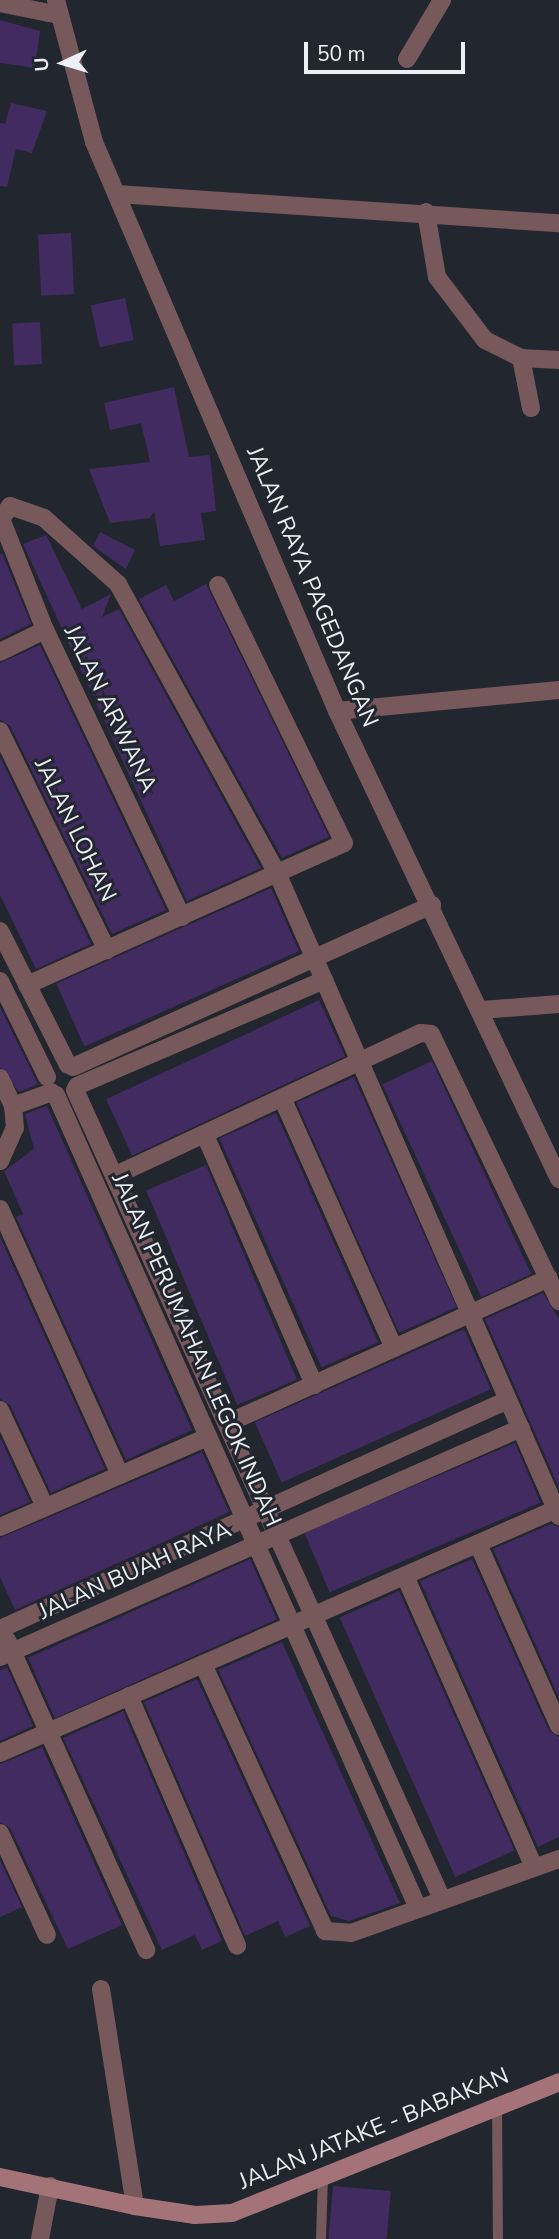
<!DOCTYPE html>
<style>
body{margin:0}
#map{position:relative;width:559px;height:2239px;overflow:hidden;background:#22262f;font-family:"Nunito Sans",sans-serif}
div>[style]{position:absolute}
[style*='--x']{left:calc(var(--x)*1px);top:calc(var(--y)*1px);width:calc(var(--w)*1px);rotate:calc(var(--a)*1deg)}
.building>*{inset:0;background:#412b60;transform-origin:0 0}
.service>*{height:10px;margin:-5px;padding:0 5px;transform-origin:5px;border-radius:5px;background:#77585b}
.minor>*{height:18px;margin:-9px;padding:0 9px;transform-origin:9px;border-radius:9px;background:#77585b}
.tertiary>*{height:18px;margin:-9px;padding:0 9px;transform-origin:9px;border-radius:9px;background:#77585b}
.secondary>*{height:18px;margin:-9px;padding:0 9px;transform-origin:9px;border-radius:9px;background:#a47378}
span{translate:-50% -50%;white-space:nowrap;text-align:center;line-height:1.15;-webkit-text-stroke:6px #22262f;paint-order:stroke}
.street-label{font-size:23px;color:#eceff5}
.north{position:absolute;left:28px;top:28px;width:70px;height:70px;-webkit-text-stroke:5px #22262f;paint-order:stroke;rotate:266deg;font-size:19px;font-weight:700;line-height:28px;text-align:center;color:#eceff5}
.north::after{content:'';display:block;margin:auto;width:24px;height:32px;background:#eceff5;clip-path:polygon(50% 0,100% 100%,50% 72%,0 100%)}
.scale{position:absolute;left:304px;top:42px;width:161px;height:32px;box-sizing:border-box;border:4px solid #eceff5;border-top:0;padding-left:9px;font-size:21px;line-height:24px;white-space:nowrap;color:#eceff5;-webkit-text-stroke:5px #22262f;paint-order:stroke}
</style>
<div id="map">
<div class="building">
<div style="clip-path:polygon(0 20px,40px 31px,35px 68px,0 63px)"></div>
<div style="clip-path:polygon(11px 103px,47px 111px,32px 153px,16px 149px,7px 187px,0 186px,0 123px,5px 124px)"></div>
<div style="left:71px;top:233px;width:61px;height:33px;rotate:87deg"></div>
<div style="left:125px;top:298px;width:43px;height:35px;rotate:78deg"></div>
<div style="left:40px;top:322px;width:42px;height:28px;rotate:87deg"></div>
<div style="clip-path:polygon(174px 387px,189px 457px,210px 455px,216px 511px,201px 513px,205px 540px,160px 546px,154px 511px,150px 518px,110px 523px,89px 469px,150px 462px,141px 423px,110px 430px,104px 403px)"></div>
<div style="clip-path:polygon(100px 532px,135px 550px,126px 569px,93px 546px)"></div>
<div style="clip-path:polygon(46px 535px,82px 609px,111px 594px,102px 617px,119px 609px,261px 868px,187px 901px,23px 544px)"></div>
<div style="clip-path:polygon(2px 553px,31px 624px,0 639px,0 555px)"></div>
<div style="clip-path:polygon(206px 584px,329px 837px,282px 858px,139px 599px,166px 585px,174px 601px)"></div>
<div style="clip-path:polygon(40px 645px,166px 910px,112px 934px,10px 726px,0 720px,0 663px)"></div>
<div style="clip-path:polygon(0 757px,91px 944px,36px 969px,0 895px)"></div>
<div style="left:271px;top:888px;width:69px;height:235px;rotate:66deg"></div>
<div style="left:319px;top:1000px;width:62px;height:235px;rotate:65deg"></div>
<div style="clip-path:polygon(0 1007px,38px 1084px,19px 1092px,0 1067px)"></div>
<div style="left:432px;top:1061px;width:235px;height:55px;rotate:65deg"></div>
<div style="left:354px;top:1077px;width:252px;height:63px;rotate:66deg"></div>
<div style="clip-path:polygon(47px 1106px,192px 1430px,126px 1460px,16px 1217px,23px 1214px,4px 1171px,34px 1149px,25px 1114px)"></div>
<div style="left:276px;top:1113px;width:251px;height:62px;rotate:66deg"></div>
<div style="left:206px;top:1165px;width:233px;height:65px;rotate:67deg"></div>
<div style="clip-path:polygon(0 1237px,105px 1469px,51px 1493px,10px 1405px,0 1399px)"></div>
<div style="clip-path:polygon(543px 1293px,559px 1319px,559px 1488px,485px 1319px)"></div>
<div style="left:464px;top:1329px;width:66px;height:229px;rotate:66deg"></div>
<div style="clip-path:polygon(0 1437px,30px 1502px,0 1515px)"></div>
<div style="left:515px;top:1443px;width:65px;height:229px;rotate:67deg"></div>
<div style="clip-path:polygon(202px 1452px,229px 1512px,15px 1610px,0 1577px,0 1538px)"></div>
<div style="clip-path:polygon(551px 1524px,559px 1527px,559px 1698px,493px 1549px)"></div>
<div style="left:250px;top:1559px;width:66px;height:243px;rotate:66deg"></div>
<div style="clip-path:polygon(472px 1559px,549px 1731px,559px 1737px,559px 1837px,538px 1847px,420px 1581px)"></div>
<div style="left:399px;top:1591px;width:284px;height:65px;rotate:66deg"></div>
<div style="clip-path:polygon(282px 1642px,400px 1903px,349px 1921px,331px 1916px,218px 1670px)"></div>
<div style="clip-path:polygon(7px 1667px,33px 1726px,0 1741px,0 1670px)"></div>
<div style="clip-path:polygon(197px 1679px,310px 1926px,285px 1937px,278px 1921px,245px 1936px,144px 1702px)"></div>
<div style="clip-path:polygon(123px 1711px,222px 1941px,202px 1950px,195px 1935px,162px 1950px,63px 1738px)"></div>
<div style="clip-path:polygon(42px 1747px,122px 1925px,68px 1949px,10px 1828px,0 1822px,0 1764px)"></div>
<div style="clip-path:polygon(0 1860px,22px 1907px,0 1917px)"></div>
<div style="left:333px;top:2186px;width:58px;height:53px;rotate:5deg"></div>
</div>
<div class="service">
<div style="--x:497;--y:2103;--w:136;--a:89.6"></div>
<div style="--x:321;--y:2239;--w:62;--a:-88.2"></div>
</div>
<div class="minor">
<div style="--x:407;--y:59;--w:69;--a:-59.3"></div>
<div style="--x:117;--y:194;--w:443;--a:3.8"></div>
<div style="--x:426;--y:212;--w:66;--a:80.4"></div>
<div style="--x:437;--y:277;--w:79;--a:52.7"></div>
<div style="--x:485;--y:340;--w:40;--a:26.6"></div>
<div style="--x:521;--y:358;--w:38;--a:3"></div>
<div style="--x:521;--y:358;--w:51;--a:78.7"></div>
<div style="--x:0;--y:652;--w:50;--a:-26.1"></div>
<div style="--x:337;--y:711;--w:223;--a:-5.4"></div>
<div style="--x:0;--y:731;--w:244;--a:64"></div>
<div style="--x:182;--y:917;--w:318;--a:-115.5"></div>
<div style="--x:45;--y:630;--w:119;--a:-111.6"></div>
<div style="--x:1;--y:519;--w:16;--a:-55"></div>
<div style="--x:10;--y:506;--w:36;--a:19"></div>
<div style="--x:44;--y:518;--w:99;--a:41.7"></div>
<div style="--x:118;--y:584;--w:332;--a:61.2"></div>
<div style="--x:278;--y:875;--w:700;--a:66.33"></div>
<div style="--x:0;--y:931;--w:150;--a:63.1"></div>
<div style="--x:0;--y:981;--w:107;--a:63.9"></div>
<div style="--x:27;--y:985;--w:347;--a:-24.1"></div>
<div style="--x:344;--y:843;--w:287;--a:-116"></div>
<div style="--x:481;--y:1010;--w:78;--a:-4.4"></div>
<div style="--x:73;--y:1067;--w:394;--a:-24.3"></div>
<div style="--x:0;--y:1078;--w:31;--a:65"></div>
<div style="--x:77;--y:1086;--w:269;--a:-23.2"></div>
<div style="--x:75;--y:1090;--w:886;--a:65.6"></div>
<div style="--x:56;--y:1095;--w:888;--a:66"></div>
<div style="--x:283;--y:1100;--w:272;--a:65.9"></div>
<div style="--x:205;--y:1135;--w:273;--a:66.4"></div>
<div style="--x:0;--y:1161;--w:36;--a:-66"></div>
<div style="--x:15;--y:1128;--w:22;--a:-95"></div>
<div style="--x:13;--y:1106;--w:41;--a:-19.7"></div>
<div style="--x:116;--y:1175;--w:336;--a:-25"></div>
<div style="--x:421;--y:1033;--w:10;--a:6"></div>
<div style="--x:431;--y:1034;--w:296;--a:64.4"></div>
<div style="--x:0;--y:1209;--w:292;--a:65.7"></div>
<div style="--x:0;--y:1410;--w:107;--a:65.1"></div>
<div style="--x:228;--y:1423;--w:352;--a:-24.3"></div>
<div style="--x:0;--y:1527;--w:227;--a:-23.4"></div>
<div style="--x:478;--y:1544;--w:199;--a:66"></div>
<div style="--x:405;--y:1576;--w:318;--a:66.1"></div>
<div style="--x:0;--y:1629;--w:557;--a:-24.27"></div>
<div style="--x:7;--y:1640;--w:340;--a:65.8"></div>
<div style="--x:0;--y:1657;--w:569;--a:-23.73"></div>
<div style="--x:203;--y:1664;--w:294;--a:65.4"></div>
<div style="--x:325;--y:1931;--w:26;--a:4"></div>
<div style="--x:351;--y:1933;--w:221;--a:-19.6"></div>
<div style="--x:129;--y:1696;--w:272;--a:66.6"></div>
<div style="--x:0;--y:1753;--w:610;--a:-23.67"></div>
<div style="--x:0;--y:1833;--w:112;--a:65.3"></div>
<div style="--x:101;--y:1989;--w:220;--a:81.1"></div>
<div style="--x:40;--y:2239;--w:54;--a:-79.3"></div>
</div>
<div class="tertiary">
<div style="--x:56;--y:0;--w:147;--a:75"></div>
<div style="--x:94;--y:142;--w:619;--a:66.87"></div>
<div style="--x:337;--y:711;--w:518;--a:64.62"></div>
<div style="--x:0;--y:3;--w:60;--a:11.5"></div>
</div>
<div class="secondary">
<div style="--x:0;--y:2177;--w:138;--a:12.1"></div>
<div style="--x:135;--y:2206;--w:61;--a:8.5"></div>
<div style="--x:195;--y:2215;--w:37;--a:-3"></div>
<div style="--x:232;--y:2213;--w:352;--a:-21.8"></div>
</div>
<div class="street-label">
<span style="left:312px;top:587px;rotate:67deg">JALAN RAYA PAGEDANGAN</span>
<span style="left:110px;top:709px;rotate:64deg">JALAN ARWANA</span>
<span style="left:75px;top:830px;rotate:64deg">JALAN LOHAN</span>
<span style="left:196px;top:1350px;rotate:66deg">JALAN PERUMAHAN LEGOK INDAH</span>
<span style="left:135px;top:1571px;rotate:-24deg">JALAN BUAH RAYA</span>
<span style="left:374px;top:2129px;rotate:-22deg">JALAN JATAKE - BABAKAN</span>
</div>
<div class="north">U</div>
<div class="scale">50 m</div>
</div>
